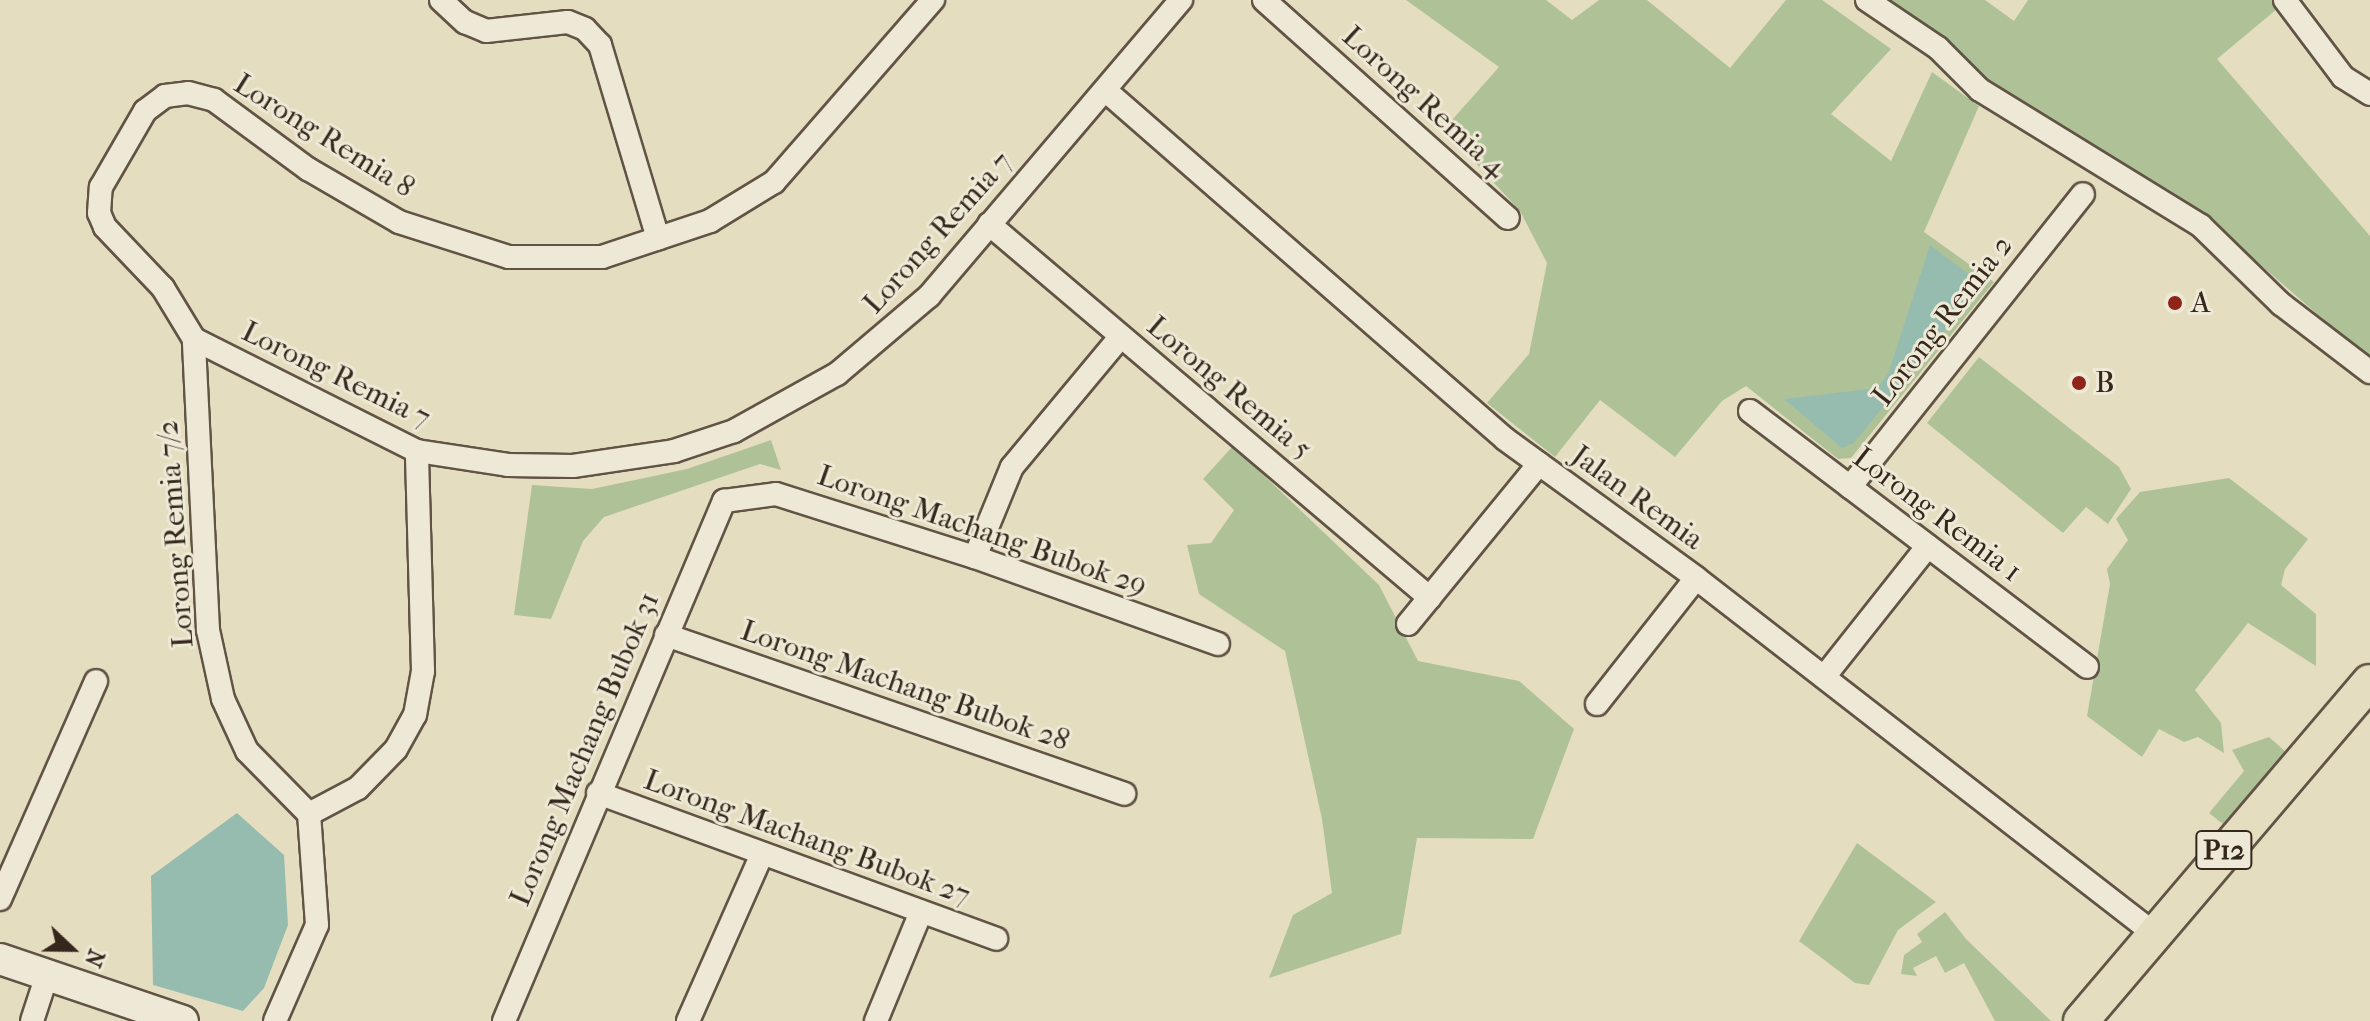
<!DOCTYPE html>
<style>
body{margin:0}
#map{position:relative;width:2370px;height:1021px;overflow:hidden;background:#e5ddc0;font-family:"IM FELL French Canon",serif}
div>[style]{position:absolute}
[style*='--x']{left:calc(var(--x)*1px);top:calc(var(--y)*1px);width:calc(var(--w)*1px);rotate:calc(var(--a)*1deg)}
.green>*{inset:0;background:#afc297}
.water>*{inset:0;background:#96bcb0}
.roads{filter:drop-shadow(2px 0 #615445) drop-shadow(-2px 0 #615445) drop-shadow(0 2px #615445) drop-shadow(0 -2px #615445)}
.street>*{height:22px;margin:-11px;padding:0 11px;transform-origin:11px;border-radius:11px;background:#eee9d6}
.secondary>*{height:30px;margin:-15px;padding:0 15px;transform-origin:15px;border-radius:15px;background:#eee9d6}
.primary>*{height:34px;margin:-17px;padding:0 17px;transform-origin:17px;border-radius:17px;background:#e5ddc0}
.dots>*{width:22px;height:22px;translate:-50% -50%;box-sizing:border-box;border:4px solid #eee9d6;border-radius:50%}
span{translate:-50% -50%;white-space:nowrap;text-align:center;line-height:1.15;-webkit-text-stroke:6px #eee9d6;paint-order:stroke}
.shield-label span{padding:2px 6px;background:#eee9d6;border:2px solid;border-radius:6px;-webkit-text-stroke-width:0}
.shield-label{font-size:28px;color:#35271c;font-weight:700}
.street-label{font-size:30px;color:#35271c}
.poi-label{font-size:30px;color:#35271c}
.left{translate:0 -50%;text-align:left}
.north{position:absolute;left:32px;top:909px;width:80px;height:80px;-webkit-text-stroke:6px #eee9d6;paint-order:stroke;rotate:112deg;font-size:22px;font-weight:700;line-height:32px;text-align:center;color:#35271c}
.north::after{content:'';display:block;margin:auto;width:28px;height:36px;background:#35271c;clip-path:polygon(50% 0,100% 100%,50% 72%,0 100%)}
</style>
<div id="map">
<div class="green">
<div style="clip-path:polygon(1406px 0,1546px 0,1572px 20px,1599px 0,1647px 0,1730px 68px,1786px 0,1822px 0,1891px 49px,1831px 114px,1891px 161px,1932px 72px,1979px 106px,1924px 232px,1994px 282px,1851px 458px,1838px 459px,1746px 386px,1722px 401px,1675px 457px,1600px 400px,1555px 457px,1487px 403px,1529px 354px,1547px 263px,1520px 211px,1444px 129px,1499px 67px)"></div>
<div style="clip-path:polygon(1888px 0,1985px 0,2014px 21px,2028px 0,2272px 0,2277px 9px,2217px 59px,2370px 236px,2370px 360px,2210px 221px,1988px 84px,1946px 40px)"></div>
<div style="clip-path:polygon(1979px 357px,2119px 467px,2131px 489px,2108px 524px,2086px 507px,2063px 533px,1927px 423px)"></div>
<div style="clip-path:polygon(771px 440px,781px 470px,760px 464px,604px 517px,583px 541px,551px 619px,514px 615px,532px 485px,592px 489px,687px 469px)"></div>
<div style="clip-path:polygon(1233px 446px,1379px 585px,1418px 661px,1519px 681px,1574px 729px,1533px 839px,1417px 838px,1401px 934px,1269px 978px,1293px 915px,1332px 893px,1322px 819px,1285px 651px,1199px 594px,1187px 545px,1211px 543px,1234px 510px,1203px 479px)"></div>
<div style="clip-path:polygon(2229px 478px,2308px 539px,2285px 569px,2281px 585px,2316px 614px,2316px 666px,2248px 623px,2195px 690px,2221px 723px,2224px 753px,2198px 737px,2184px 742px,2159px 729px,2142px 757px,2087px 716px,2110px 584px,2107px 569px,2128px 540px,2116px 519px,2140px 492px)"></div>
<div style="clip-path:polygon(2269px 737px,2286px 752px,2223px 824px,2209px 813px,2244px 771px,2232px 750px)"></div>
<div style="clip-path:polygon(1857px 843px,1936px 902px,1898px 930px,1869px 985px,1855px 983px,1799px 941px)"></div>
<div style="clip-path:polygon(1945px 912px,1966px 939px,2051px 1021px,1995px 1021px,1964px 963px,1945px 973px,1936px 956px,1913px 968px,1917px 976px,1901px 974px,1904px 955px,1922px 942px,1917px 934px)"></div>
</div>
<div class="water">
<div style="clip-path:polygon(1930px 245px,1982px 284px,1854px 443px,1842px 448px,1784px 399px,1877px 388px,1888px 374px)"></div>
<div style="clip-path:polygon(237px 813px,284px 855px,288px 925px,264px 988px,243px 1011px,153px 985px,151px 876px)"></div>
</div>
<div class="roads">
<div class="street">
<div style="--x:441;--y:0;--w:33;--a:43"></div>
<div style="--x:465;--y:22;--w:23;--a:23"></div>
<div style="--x:486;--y:31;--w:82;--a:-6.3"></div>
<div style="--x:568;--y:22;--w:18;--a:22"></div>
<div style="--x:585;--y:29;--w:22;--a:47"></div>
<div style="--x:600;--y:45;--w:202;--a:73.3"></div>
<div style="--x:1264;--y:0;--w:327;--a:41.8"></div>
<div style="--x:1867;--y:0;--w:86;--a:34.1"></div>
<div style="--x:1938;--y:48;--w:59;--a:45"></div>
<div style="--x:1980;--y:90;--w:259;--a:31.6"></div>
<div style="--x:2201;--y:226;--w:112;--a:44.3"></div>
<div style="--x:2281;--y:304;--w:112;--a:37.4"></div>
<div style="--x:2285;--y:0;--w:96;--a:53"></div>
<div style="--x:2343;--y:77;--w:32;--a:32"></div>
<div style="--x:1105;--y:90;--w:531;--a:41.1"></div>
<div style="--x:1505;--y:439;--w:236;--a:36"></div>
<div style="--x:1696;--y:578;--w:577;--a:37.82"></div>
<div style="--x:989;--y:224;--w:578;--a:40.3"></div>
<div style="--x:194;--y:339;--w:250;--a:26.7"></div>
<div style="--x:417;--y:451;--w:92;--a:8.7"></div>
<div style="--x:508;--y:465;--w:65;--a:0.9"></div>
<div style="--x:573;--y:466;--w:102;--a:-8.4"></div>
<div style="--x:674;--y:451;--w:63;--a:-18.4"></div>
<div style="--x:734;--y:431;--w:118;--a:-29"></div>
<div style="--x:837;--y:374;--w:121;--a:-40.3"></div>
<div style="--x:929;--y:296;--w:389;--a:-49.6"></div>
<div style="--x:1750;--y:411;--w:423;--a:37.2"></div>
<div style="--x:1850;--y:487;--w:374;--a:-51.5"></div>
<div style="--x:975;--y:557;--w:97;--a:-67.7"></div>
<div style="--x:1012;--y:467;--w:170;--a:-50.2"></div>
<div style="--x:1408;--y:624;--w:207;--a:-50.7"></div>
<div style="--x:666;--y:635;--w:485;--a:19.1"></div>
<div style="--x:1824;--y:677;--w:167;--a:-51.6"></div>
<div style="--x:1597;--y:704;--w:160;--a:-51.8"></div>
<div style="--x:598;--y:793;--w:424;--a:20.1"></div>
<div style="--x:309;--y:814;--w:55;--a:-28"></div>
<div style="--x:358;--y:788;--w:54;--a:-45.7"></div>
<div style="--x:396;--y:749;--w:39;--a:-61"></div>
<div style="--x:415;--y:715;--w:45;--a:-79.7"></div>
<div style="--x:423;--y:671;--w:220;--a:-91.6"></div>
<div style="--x:0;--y:899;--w:238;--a:-66.2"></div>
<div style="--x:32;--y:1021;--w:48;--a:-71.9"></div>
<div style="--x:275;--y:1021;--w:105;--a:-66.4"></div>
<div style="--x:317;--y:925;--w:111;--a:-94.1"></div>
<div style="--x:309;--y:814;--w:88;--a:-134.5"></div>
<div style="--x:247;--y:751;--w:57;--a:-114.8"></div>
<div style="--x:223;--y:699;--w:71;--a:-102.3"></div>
<div style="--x:208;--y:630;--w:291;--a:-92.8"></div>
<div style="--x:194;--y:339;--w:60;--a:-121.3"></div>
<div style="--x:163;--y:288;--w:84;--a:-133.6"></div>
<div style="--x:105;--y:227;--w:15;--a:-113"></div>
<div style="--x:99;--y:213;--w:26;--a:-86"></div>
<div style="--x:101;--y:187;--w:88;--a:-59.9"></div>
<div style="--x:145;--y:111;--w:25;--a:-37"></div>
<div style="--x:165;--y:96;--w:23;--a:-7"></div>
<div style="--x:188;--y:93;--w:27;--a:15"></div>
<div style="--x:214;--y:100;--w:117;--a:36.3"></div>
<div style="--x:308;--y:169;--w:105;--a:30.2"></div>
<div style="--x:399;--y:222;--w:115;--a:17.7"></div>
<div style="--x:509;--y:257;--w:93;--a:0"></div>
<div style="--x:602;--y:257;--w:114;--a:-18.4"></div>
<div style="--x:710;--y:221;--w:75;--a:-31.4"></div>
<div style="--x:774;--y:182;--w:242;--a:-48.9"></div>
<div style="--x:504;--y:1021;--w:565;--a:-67.07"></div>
<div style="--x:724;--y:501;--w:52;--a:-7.7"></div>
<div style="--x:776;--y:494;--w:209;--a:17.6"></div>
<div style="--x:975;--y:557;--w:258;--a:19.7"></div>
<div style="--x:688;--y:1021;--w:183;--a:-66.1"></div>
<div style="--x:876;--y:1021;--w:118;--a:-67.6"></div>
</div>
<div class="secondary">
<div style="--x:0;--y:959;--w:193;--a:18.7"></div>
</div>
<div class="primary">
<div style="--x:2081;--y:1021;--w:445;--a:-49.6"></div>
</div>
</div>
<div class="dots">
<div style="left:2175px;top:303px;background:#8f2418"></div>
<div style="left:2079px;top:383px;background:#8f2418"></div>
</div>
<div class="shield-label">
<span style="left:2224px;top:850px">P12</span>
</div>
<div class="street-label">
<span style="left:1424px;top:102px;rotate:42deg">Lorong Remia 4</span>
<span style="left:324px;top:136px;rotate:32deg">Lorong Remia 8</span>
<span style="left:938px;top:233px;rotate:-48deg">Lorong Remia 7</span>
<span style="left:1943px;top:321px;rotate:-52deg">Lorong Remia 2</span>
<span style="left:336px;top:375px;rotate:26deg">Lorong Remia 7</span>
<span style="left:1229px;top:388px;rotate:40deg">Lorong Remia 5</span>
<span style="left:1637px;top:498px;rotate:36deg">Jalan Remia</span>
<span style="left:1937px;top:515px;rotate:37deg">Lorong Remia 1</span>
<span style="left:982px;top:531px;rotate:19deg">Lorong Machang Bubok 29</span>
<span style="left:176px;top:534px;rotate:-94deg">Lorong Remia 7/2</span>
<span style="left:905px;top:686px;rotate:19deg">Lorong Machang Bubok 28</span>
<span style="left:585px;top:749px;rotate:-67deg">Lorong Machang Bubok 31</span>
<span style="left:807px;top:838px;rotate:20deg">Lorong Machang Bubok 27</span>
</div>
<div class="poi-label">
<span class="left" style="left:2191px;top:303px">A</span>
<span class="left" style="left:2095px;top:383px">B</span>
</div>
<div class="north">N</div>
</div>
